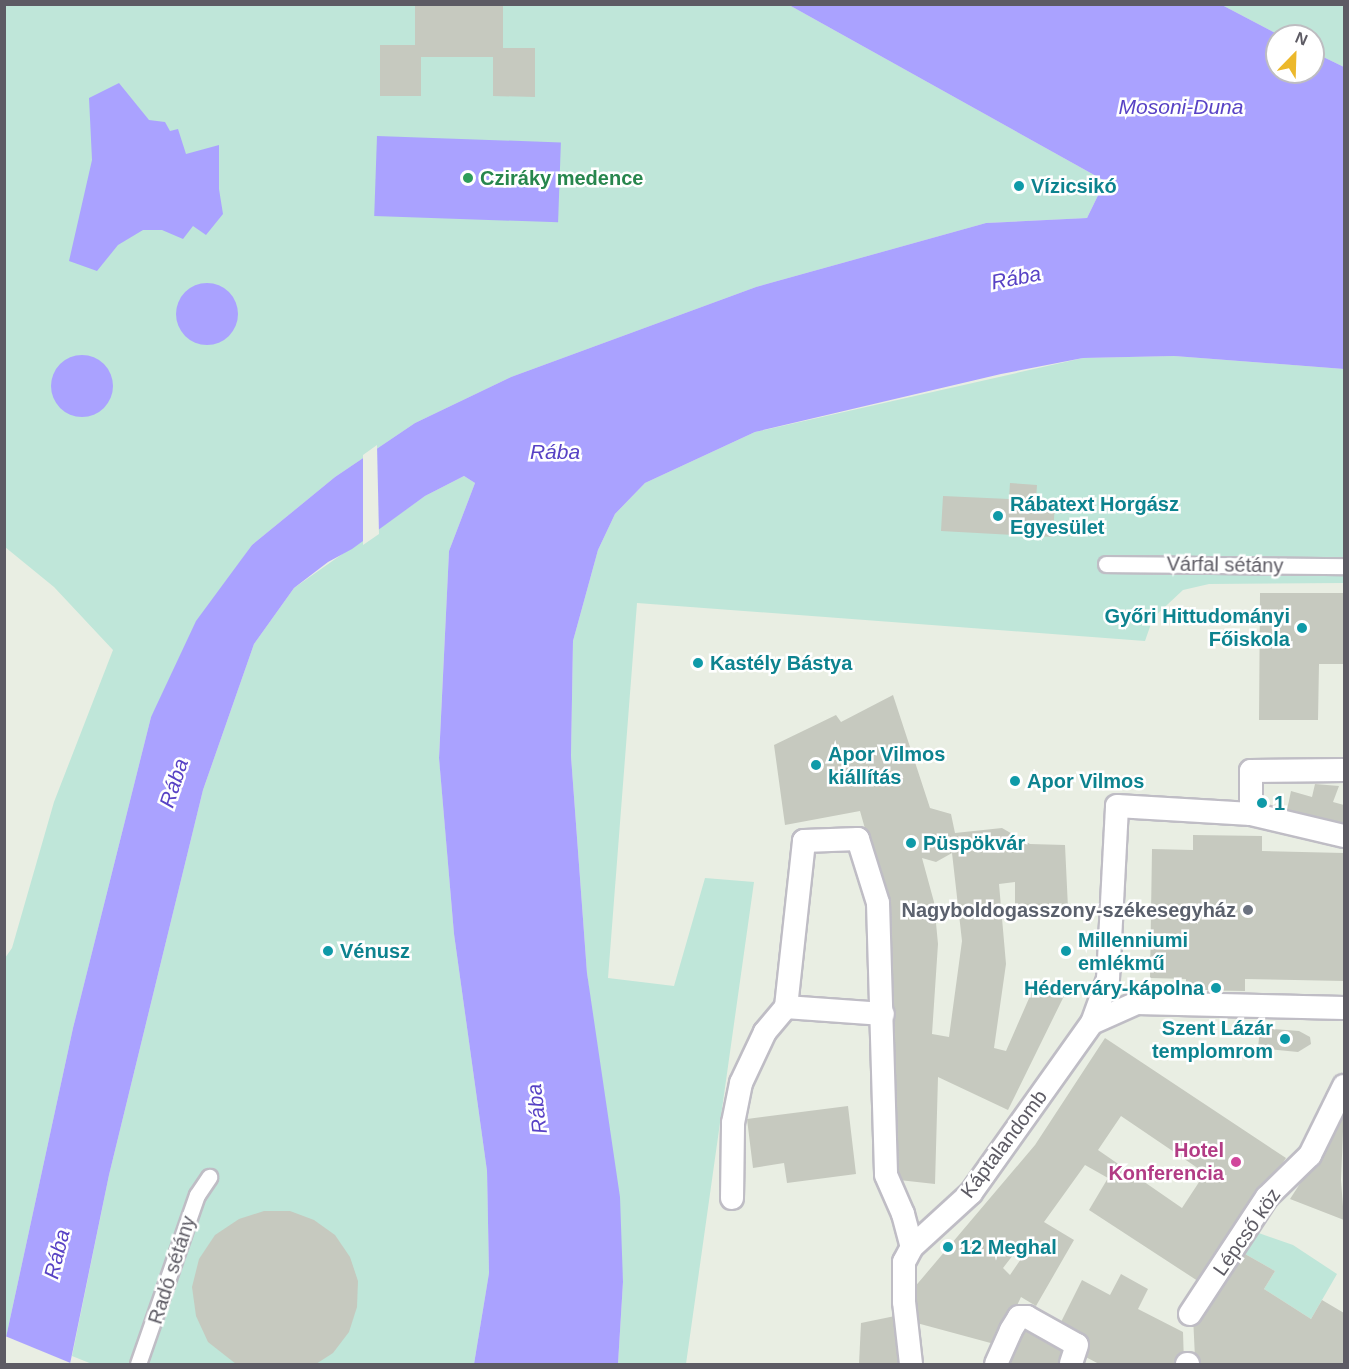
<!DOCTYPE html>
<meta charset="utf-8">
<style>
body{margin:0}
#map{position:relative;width:1349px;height:1369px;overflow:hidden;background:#e9eee3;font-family:Arial,sans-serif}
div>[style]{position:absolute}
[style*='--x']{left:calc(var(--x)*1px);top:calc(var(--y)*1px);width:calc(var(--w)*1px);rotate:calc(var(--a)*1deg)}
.green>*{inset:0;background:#bfe6d9}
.water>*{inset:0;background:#aaa2ff;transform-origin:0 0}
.round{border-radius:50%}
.pier>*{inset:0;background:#e9eee3}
.building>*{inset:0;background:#c6c9bf}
.roads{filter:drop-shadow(2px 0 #bfbdc5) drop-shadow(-2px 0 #bfbdc5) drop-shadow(0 2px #bfbdc5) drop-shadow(0 -2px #bfbdc5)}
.service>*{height:15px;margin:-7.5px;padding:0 7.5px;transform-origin:7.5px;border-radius:7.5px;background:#fff}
.pedestrian>*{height:22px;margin:-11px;padding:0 11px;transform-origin:11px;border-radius:11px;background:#fff}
.dots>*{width:16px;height:16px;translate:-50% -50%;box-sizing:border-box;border:3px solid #fff;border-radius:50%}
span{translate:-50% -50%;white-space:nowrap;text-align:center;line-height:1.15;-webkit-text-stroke:5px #fff;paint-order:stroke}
.leisure-label{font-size:20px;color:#27864d;font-weight:700}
.left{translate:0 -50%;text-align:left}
.culture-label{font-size:20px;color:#0d838f;font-weight:700}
.right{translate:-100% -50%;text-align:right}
.street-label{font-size:20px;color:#5d5b64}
.worship-label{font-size:20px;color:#5b616d;font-weight:700}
.hotel-label{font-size:20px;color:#b23c85;font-weight:700}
.water-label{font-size:21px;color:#5842c5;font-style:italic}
.frame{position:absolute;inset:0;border:6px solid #5d5b64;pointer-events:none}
.north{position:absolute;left:1265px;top:24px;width:60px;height:60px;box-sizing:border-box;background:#fff;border:2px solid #bebdc1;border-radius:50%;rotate:23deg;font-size:16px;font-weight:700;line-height:24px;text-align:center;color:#5d5b64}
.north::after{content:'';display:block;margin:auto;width:21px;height:27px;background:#ecb82b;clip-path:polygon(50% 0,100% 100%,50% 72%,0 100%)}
</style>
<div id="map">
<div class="green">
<div style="clip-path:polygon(5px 5px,789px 5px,1105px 181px,1087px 218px,986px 223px,756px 287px,511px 377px,415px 423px,335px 477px,252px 545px,228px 580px,151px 717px,73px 1028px,5px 1342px,5px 958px,12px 948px,54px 802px,113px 650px,54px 587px,5px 547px)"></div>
<div style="clip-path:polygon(1222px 5px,1344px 5px,1344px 67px,1313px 52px,1313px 36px,1281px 36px)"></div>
<div style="clip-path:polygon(1174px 356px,1344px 369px,1344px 583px,1209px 584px,1183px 590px,1153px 618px,1145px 641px,637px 603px,608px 978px,674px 986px,705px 878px,754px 882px,686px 1364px,618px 1364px,623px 1282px,587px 973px,571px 756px,573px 641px,598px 550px,615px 514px,645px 483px,755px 432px,1083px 358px)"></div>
<div style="clip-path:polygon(464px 476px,475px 483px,449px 551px,439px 757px,454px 934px,487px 1171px,489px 1273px,474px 1364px,92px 1364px,72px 1356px,109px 1175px,203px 790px,254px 644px,294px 588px,425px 496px)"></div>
<div style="clip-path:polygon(1253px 1231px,1293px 1245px,1337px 1274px,1311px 1319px,1264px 1289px,1275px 1271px,1238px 1250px)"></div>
</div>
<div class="water">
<div style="clip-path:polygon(789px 5px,1222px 5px,1281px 36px,1277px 36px,1277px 72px,1313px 72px,1313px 52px,1344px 67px,1344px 369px,1174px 356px,1083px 358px,1001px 374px,755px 432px,645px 483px,615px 514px,598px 550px,573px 641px,571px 756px,587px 973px,620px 1197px,623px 1282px,618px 1364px,474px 1364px,489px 1273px,487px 1171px,454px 934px,439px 758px,449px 551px,475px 483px,464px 476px,425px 496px,352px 549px,328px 562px,294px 588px,254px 644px,203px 790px,109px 1175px,70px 1364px,5px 1364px,5px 1342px,73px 1028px,151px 717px,196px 621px,252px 545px,335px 477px,415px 423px,511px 377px,756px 287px,986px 223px,1087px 218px,1105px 181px)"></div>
<div style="clip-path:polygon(119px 83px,149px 120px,165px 122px,170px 131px,178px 129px,186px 154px,219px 145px,219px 189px,223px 214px,206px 235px,193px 226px,183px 239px,162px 230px,143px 230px,118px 245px,97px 271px,69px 261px,92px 160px,89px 98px)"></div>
<div style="left:377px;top:136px;width:184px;height:80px;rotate:2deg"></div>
<div class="round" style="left:176px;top:283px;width:62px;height:62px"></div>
<div class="round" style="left:51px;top:355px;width:62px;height:62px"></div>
</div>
<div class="pier">
<div style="clip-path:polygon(377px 445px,379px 534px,363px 545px,363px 455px)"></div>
<div style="clip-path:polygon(5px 1336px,73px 1364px,5px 1364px)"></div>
</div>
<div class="building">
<div style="clip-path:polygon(415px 4px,503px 4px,503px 48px,535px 48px,535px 97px,493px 96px,493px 57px,421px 57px,421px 96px,380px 96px,380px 45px,415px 45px)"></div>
<div style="clip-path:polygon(1010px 483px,1037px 485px,1036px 500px,1055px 501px,1053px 537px,941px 531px,943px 496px,1009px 499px)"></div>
<div style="clip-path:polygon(1260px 593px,1344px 593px,1344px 664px,1319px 664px,1318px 720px,1259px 720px)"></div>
<div style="clip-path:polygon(evenodd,893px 695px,930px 808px,951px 814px,955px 833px,1002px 828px,1030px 844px,1065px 845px,1068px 908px,1015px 912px,1015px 882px,999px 884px,1006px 964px,994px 1048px,1006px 1051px,1037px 980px,1064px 996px,1008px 1110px,938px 1077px,935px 1184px,899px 1180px,890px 917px,860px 811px,785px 825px,774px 745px,836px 715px,841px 722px,893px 695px,952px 853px,962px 941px,949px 1037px,932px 1034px,938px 944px,934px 902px,922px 858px,936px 862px,952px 853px)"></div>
<div style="clip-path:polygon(1315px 784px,1339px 786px,1333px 802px,1344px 805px,1344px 827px,1286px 815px,1291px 791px,1312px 797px)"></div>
<div style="clip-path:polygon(1193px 835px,1262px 836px,1262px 851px,1344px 853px,1344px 981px,1245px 979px,1245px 991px,1186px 990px,1186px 979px,1150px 978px,1152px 849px,1193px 850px)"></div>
<div style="clip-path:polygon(1260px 1028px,1299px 1031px,1310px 1037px,1311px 1044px,1298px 1052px,1258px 1048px)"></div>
<div style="clip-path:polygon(evenodd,1105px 1038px,1286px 1158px,1204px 1285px,1089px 1210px,1108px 1178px,1085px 1165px,1044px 1222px,1074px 1240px,1036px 1306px,1021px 1297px,998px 1345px,913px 1322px,913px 1289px,1035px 1145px,1105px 1038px,1121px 1116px,1205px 1173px,1182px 1208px,1098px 1150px,1121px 1116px,1105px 1038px,1020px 1246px,1027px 1250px,1010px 1275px,1003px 1268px,1020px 1246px)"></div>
<div style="clip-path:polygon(848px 1106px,856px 1174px,787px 1183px,784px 1163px,753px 1168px,747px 1119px)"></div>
<div style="clip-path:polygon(1344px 1107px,1341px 1180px,1344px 1220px,1290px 1199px,1329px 1139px)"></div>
<div style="clip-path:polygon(264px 1211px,290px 1211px,314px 1220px,335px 1235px,350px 1257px,358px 1281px,357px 1307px,349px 1332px,333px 1353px,316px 1364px,236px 1364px,208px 1342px,196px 1316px,192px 1287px,199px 1259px,215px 1235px,239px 1219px)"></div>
<div style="clip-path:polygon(1238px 1250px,1275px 1271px,1264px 1289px,1311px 1319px,1322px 1300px,1344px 1313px,1344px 1364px,1191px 1364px,1195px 1358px,1193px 1316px)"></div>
<div style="clip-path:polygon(1121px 1274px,1148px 1289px,1138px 1309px,1183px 1332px,1184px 1364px,1099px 1364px,1080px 1354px,1057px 1330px,1082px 1280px,1110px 1295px)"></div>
<div style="clip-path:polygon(895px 1316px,903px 1364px,859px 1364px,861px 1323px)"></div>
<div style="clip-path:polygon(1018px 1323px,1051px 1337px,1069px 1354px,1065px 1364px,1001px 1364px)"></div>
</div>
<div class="roads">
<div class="service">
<div style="--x:1106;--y:564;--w:238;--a:0.5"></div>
<div style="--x:138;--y:1364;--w:179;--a:-70.8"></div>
<div style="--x:197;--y:1195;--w:22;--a:-56"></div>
</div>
<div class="pedestrian">
<div style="--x:1251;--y:814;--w:43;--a:-90"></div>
<div style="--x:1251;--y:771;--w:93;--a:-0.6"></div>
<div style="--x:786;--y:1007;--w:97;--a:4.1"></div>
<div style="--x:1092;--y:1023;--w:49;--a:-24"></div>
<div style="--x:1137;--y:1003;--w:207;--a:1.4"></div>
<div style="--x:732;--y:1198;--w:75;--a:-89.2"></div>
<div style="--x:733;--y:1123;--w:41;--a:-78.7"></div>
<div style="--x:741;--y:1083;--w:56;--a:-64.8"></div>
<div style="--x:765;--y:1032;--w:33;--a:-50"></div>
<div style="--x:786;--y:1007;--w:167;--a:-83.8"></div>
<div style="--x:804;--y:841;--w:54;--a:-2.1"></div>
<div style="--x:858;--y:839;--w:67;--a:72.6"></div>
<div style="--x:878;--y:903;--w:272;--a:88.3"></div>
<div style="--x:886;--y:1175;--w:43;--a:66.4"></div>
<div style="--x:903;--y:1214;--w:34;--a:75"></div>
<div style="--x:1190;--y:1314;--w:140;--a:-56.7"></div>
<div style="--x:1267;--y:1197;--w:60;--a:-44.3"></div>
<div style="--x:1310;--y:1155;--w:77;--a:-63.8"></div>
<div style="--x:911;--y:1364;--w:62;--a:-96.4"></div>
<div style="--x:904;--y:1302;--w:40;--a:-90"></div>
<div style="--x:904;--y:1262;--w:17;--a:-62"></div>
<div style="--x:912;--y:1247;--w:80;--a:-42.5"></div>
<div style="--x:971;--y:1193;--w:209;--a:-54.6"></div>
<div style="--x:1092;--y:1023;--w:47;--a:-70"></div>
<div style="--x:1108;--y:979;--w:173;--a:-87"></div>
<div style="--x:1117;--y:806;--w:134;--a:3.4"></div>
<div style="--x:1251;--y:814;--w:96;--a:13.3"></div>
<div style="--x:996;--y:1364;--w:37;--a:-66"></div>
<div style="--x:1011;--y:1330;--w:15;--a:-58"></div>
<div style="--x:1019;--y:1317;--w:8;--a:0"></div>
<div style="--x:1027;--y:1317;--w:57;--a:29.2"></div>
<div style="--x:1077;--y:1345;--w:20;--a:108"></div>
<div style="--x:1187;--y:1364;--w:1;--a:0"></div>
</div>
</div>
<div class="dots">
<div style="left:468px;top:178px;background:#2e9e5b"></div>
<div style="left:1019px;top:186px;background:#0f9aa8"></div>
<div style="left:998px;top:516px;background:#0f9aa8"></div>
<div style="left:1302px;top:628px;background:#0f9aa8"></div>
<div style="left:698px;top:663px;background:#0f9aa8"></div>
<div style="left:816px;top:765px;background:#0f9aa8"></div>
<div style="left:1015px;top:781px;background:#0f9aa8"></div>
<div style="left:1262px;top:803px;background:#0f9aa8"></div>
<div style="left:911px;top:843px;background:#0f9aa8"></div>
<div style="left:1248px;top:910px;background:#6b7280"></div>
<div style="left:328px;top:951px;background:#0f9aa8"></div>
<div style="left:1066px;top:951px;background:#0f9aa8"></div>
<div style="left:1216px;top:988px;background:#0f9aa8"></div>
<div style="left:1285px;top:1039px;background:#0f9aa8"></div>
<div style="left:1236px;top:1162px;background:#d1479c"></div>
<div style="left:948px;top:1247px;background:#0f9aa8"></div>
</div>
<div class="leisure-label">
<span class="left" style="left:480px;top:178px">Cziráky medence</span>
</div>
<div class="culture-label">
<span class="left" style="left:1031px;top:186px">Vízicsikó</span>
<span class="left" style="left:1010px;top:516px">Rábatext Horgász<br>Egyesület</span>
<span class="right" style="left:1290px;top:628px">Győri Hittudományi<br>Főiskola</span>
<span class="left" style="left:710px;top:663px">Kastély Bástya</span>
<span class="left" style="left:828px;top:766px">Apor Vilmos<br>kiállítás</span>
<span class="left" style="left:1027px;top:781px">Apor Vilmos</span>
<span class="left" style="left:1274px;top:803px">1</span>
<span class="left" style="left:923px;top:843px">Püspökvár</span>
<span class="left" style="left:1078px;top:952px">Millenniumi<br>emlékmű</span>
<span class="left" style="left:340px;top:951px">Vénusz</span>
<span class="right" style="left:1204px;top:988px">Héderváry-kápolna</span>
<span class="right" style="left:1273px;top:1040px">Szent Lázár<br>templomrom</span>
<span class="left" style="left:960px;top:1247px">12 Meghal</span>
</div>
<div class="street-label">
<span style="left:1225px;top:565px;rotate:1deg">Várfal sétány</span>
<span style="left:1004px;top:1144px;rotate:-53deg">Káptalandomb</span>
<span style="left:1247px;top:1232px;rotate:-55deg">Lépcső köz</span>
<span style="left:172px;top:1270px;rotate:-72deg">Radó sétány</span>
</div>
<div class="worship-label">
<span class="right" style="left:1236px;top:910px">Nagyboldogasszony-székesegyház</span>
</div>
<div class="hotel-label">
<span class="right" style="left:1224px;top:1162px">Hotel<br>Konferencia</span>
</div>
<div class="water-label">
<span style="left:1181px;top:107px">Mosoni-Duna</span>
<span style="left:1016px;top:278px;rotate:-11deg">Rába</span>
<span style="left:555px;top:452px">Rába</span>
<span style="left:174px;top:783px;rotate:-72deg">Rába</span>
<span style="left:537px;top:1109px;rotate:-97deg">Rába</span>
<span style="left:57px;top:1254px;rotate:-76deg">Rába</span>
</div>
<div class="frame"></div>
<div class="north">N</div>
</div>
